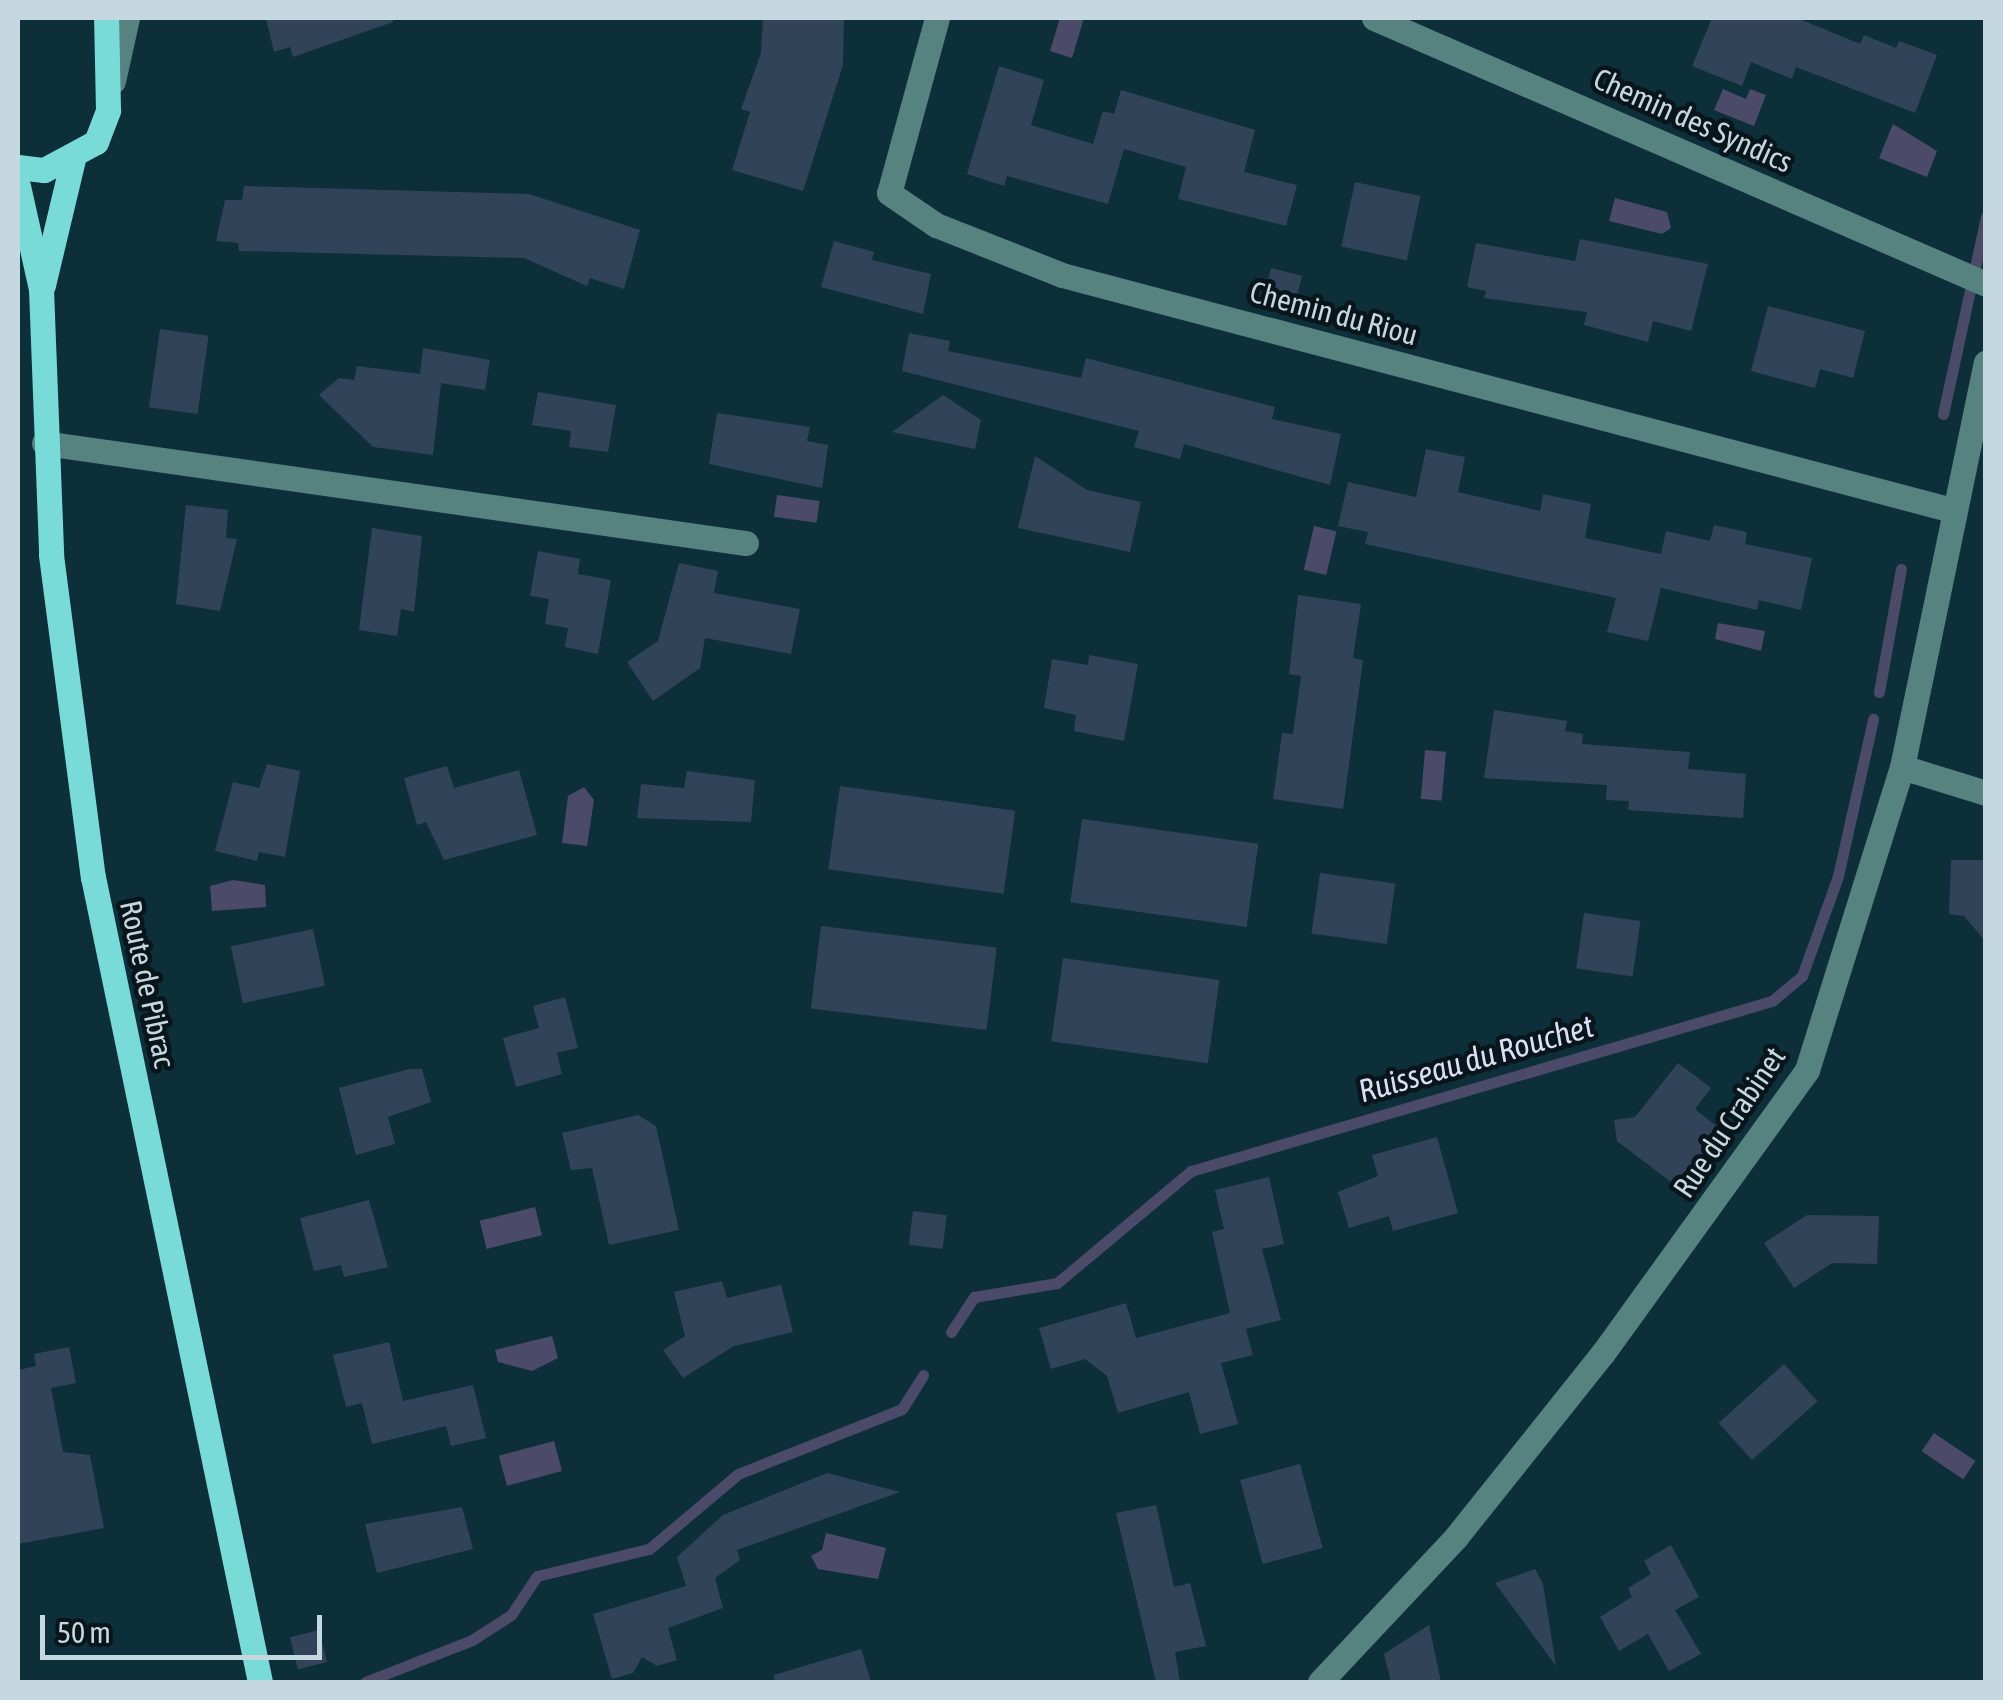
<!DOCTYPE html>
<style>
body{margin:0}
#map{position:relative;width:2003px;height:1700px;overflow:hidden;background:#0d2f3a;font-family:"Asap Condensed",sans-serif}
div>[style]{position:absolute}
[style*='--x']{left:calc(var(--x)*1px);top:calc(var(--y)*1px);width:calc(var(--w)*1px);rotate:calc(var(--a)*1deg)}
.water>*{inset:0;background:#4b4b69;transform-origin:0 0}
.stream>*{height:11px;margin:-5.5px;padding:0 5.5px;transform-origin:5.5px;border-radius:5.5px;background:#4b4b69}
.building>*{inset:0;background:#314358;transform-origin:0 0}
.minor>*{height:25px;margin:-12.5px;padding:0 12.5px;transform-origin:12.5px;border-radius:12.5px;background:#568280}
.major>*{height:25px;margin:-12.5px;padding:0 12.5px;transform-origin:12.5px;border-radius:12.5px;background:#79dbd7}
span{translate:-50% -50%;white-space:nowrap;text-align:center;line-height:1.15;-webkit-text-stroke:9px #08151a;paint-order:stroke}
.street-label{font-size:30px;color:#c6d8df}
.water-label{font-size:32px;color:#dddef5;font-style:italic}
.frame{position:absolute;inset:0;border:20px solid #c6d8df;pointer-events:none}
.scale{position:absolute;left:40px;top:1615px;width:282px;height:45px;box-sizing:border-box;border:5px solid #c6d8df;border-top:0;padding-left:12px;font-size:30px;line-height:35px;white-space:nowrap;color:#c6d8df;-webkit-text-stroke:8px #08151a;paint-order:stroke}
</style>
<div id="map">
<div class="water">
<div style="clip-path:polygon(1060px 18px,1084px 18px,1072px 58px,1050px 51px)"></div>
<div style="clip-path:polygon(1723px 89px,1746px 99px,1750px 89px,1766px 95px,1754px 126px,1714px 110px)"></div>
<div style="clip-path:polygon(1893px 124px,1937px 151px,1927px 177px,1879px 158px)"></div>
<div style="clip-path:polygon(1615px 198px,1667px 212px,1671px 228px,1662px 234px,1609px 221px)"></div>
<div style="left:777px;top:495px;width:43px;height:22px;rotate:8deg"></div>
<div style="left:1314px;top:526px;width:23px;height:45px;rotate:13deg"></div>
<div style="clip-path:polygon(1718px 623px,1765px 631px,1761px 651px,1715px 639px)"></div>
<div style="left:1425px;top:750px;width:21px;height:49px;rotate:5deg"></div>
<div style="clip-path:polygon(584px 787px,594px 800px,587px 846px,562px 843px,568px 796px)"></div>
<div style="clip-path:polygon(233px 880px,265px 885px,266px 907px,212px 911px,210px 886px)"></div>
<div style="left:535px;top:1207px;width:29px;height:57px;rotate:76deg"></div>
<div style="clip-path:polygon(552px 1336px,558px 1358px,532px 1371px,498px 1362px,495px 1350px)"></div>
<div style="left:1934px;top:1433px;width:50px;height:22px;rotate:34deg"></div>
<div style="left:554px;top:1441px;width:31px;height:57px;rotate:75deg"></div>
<div style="clip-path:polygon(826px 1533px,886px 1548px,878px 1579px,818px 1569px,811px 1556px,822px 1550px)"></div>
</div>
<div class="stream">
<div style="--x:1943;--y:414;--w:202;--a:-77.7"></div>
<div style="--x:1879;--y:692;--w:125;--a:-79.9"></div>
<div style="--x:951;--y:1332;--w:42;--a:-56.7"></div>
<div style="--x:974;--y:1297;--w:84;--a:-9.6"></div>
<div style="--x:1057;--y:1283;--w:175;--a:-39.9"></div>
<div style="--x:1191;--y:1171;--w:605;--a:-16.31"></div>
<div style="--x:1772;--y:1001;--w:39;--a:-40"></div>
<div style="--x:1802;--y:976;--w:106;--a:-70.2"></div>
<div style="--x:1838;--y:876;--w:161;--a:-77.4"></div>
<div style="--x:365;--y:1682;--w:115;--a:-21.4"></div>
<div style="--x:472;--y:1640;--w:46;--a:-32.7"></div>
<div style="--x:511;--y:1615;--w:47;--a:-56.3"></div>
<div style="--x:537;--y:1576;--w:115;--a:-13.6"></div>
<div style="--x:649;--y:1549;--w:116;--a:-40.1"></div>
<div style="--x:738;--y:1474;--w:176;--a:-21.6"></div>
<div style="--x:902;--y:1409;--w:40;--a:-58"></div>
</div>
<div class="building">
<div style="clip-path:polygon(266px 18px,393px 18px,393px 22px,293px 57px,290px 47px,274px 52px)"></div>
<div style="clip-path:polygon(763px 18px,844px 18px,843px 65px,803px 191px,732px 170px,750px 112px,741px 109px,761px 53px)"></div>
<div style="clip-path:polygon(1712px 18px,1797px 18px,1860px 44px,1864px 35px,1896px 48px,1899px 41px,1937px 55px,1915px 113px,1796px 67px,1792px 79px,1751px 62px,1742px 86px,1692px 66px)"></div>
<div style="clip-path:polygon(999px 66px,1044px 80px,1031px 125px,1093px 144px,1103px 111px,1114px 114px,1121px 90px,1255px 130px,1244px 172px,1297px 185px,1286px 226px,1178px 199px,1186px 167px,1124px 149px,1108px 204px,1007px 176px,1004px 186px,967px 174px)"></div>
<div style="left:1355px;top:182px;width:67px;height:66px;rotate:12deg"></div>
<div style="clip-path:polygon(244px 186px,529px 194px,640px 230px,624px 289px,590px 278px,587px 286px,524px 258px,239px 251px,238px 243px,216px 241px,225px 200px,242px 200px)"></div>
<div style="clip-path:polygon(1580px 239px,1708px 264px,1691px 331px,1653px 321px,1648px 342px,1584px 325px,1587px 312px,1484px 298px,1486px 291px,1467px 287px,1476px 243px,1575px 261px)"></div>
<div style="clip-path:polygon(834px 241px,874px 252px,872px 260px,931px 274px,923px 314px,821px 287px)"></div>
<div style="left:1271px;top:268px;width:32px;height:31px;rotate:14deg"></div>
<div style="clip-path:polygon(1768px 306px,1865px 331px,1853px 378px,1820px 369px,1815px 388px,1751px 371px)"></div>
<div style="left:160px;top:329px;width:49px;height:79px;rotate:8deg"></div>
<div style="clip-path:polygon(909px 333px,950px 341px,948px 351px,1081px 378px,1086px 358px,1275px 407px,1272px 419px,1341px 434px,1330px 485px,1184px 444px,1180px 459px,1134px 447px,1139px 431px,902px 371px)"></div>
<div style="clip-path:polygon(423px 348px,490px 360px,485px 390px,441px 383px,433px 455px,373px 447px,319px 395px,339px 378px,354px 380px,357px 366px,420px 374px)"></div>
<div style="clip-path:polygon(538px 392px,616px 405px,608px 452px,569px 447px,571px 431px,532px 425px)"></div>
<div style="clip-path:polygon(943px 395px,981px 420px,975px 449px,892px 432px)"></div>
<div style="clip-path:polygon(717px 413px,810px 427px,807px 441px,828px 445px,822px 488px,709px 464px)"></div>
<div style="clip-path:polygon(1426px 449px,1465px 457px,1458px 492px,1540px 511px,1543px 494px,1591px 504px,1585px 538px,1661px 554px,1666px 531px,1710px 541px,1714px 525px,1747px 532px,1745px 544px,1812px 558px,1801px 610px,1759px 600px,1757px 610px,1661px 588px,1648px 641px,1607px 632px,1616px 598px,1365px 544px,1368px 532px,1338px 526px,1348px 482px,1416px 497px)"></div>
<div style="clip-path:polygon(1035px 456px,1087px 490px,1141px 502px,1130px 552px,1018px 528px)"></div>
<div style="clip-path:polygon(186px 505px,228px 510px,226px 538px,237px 539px,220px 611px,176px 604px)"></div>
<div style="clip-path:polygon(372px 528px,422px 536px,414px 612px,401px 609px,397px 636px,359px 630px)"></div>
<div style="clip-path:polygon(538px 551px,580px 559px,578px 574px,611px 580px,598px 654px,565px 647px,568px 628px,545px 624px,549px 599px,530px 596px)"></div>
<div style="clip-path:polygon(679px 563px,718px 571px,714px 593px,800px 609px,791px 654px,705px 638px,700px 668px,653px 701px,627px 662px,658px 641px)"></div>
<div style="clip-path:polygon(1298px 595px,1361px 604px,1353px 658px,1363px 660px,1343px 809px,1273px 799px,1282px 733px,1293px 734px,1301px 676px,1289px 674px)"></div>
<div style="clip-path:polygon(1089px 655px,1138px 664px,1124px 741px,1074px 731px,1076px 715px,1044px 708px,1052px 659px,1088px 665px)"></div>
<div style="clip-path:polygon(1494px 710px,1567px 721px,1565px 731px,1583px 734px,1582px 744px,1690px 752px,1688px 769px,1746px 774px,1743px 818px,1628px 810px,1629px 801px,1606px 800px,1607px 785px,1484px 778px)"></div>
<div style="clip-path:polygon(267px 764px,300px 771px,285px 857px,259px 852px,257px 861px,215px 851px,233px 782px,259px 788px)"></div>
<div style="clip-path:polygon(447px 766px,454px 788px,519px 770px,537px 835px,444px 860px,426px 822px,417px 825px,404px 778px)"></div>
<div style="clip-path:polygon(687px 771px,755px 780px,751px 822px,637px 818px,641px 784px,684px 788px)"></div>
<div style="left:840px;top:786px;width:177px;height:84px;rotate:8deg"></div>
<div style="left:1082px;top:819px;width:178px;height:84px;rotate:8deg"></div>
<div style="clip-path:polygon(1951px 860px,1986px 860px,1986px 942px,1964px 916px,1949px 914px)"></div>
<div style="left:1320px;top:873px;width:76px;height:61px;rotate:8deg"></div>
<div style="left:1584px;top:913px;width:57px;height:56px;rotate:8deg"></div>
<div style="left:821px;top:926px;width:177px;height:83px;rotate:7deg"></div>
<div style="left:313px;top:929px;width:58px;height:84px;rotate:78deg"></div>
<div style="left:1063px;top:958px;width:158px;height:84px;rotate:8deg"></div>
<div style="clip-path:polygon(565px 997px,578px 1048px,557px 1053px,562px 1074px,516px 1087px,503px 1038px,539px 1028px,533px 1006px)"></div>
<div style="clip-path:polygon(1678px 1063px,1711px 1088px,1695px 1109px,1724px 1132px,1680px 1189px,1617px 1141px,1614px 1120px,1635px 1117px)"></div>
<div style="clip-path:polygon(409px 1069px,422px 1069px,431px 1102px,388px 1117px,395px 1144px,356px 1155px,339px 1088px)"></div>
<div style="clip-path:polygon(638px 1115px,656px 1126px,679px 1230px,609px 1245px,592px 1168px,571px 1170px,562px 1133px)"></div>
<div style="clip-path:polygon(1437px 1137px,1458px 1213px,1393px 1231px,1389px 1216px,1349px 1228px,1338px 1192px,1378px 1176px,1372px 1155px)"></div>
<div style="clip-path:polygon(1269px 1177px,1284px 1244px,1262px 1249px,1281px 1320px,1246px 1329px,1253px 1355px,1221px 1363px,1238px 1424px,1200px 1434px,1189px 1392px,1118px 1413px,1107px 1376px,1085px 1359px,1051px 1369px,1039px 1328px,1126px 1303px,1136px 1338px,1230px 1313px,1212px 1232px,1224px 1229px,1215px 1190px)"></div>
<div style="clip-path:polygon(369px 1200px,388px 1267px,344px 1277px,341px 1265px,314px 1271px,300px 1218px)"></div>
<div style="left:913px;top:1211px;width:34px;height:34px;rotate:7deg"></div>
<div style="clip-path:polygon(1807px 1215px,1879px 1216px,1877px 1264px,1832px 1263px,1794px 1288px,1764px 1243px)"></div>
<div style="clip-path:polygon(722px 1281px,727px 1298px,781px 1285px,793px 1332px,734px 1346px,683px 1378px,663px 1350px,685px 1336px,674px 1292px)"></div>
<div style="clip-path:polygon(389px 1342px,403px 1401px,473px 1385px,486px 1438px,451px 1446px,446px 1426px,372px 1444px,362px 1403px,346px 1407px,333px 1355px)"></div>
<div style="clip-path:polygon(69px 1347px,76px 1383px,51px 1388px,63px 1452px,90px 1455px,104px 1528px,18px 1544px,18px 1370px,36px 1366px,34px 1354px)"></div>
<div style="left:1784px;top:1364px;width:50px;height:88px;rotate:48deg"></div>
<div style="left:1300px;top:1464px;width:87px;height:62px;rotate:75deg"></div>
<div style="clip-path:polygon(827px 1473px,900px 1492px,737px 1550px,740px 1560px,715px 1578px,723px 1608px,668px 1628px,677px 1660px,657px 1666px,642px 1657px,633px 1673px,612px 1679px,593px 1614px,686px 1586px,677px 1557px,723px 1515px)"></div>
<div style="clip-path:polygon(1156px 1505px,1174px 1587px,1190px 1583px,1206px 1646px,1175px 1652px,1180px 1682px,1156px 1682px,1116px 1513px)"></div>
<div style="clip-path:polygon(462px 1507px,473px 1549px,377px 1573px,365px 1524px)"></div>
<div style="clip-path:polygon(1671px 1545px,1699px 1597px,1675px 1610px,1701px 1654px,1669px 1671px,1648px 1634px,1619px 1651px,1600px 1617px,1632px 1597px,1628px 1588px,1651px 1574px,1644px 1561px)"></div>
<div style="clip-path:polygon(1535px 1569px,1543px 1584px,1556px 1666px,1495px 1583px)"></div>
<div style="clip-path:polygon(1429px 1625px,1441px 1682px,1391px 1682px,1384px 1654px)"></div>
<div style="left:319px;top:1630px;width:33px;height:30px;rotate:76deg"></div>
<div style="clip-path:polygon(861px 1649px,871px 1682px,775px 1682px,774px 1675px)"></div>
</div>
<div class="minor">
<div style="--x:937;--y:18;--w:181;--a:105.3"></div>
<div style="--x:889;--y:193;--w:57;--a:34.2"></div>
<div style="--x:936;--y:225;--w:136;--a:21.6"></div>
<div style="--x:1062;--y:275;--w:921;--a:14.79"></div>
<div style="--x:1374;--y:18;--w:667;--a:23.49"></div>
<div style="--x:113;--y:81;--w:65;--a:-77.5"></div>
<div style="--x:44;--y:443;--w:709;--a:8.11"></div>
<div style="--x:1902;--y:767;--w:88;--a:17.2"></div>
<div style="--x:1320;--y:1682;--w:199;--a:-46.8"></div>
<div style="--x:1456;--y:1537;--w:236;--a:-51.4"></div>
<div style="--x:1603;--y:1353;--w:349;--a:-54.2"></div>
<div style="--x:1807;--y:1070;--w:318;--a:-72.6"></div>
<div style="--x:1902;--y:767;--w:413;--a:-78.3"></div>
</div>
<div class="major">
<div style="--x:18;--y:167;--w:26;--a:7"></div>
<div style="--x:44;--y:170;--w:59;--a:-28.3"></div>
<div style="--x:96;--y:142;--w:34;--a:-69"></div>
<div style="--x:108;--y:110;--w:92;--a:-91.2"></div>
<div style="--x:18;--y:186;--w:106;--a:77.4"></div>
<div style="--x:41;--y:289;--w:266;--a:87.8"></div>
<div style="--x:51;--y:555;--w:325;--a:82.6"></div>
<div style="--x:93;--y:877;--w:822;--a:78.28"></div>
<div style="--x:43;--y:285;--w:130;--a:-76.6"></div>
</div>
<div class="street-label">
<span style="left:1693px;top:120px;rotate:24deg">Chemin des Syndics</span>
<span style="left:1334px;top:313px;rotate:15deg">Chemin du Riou</span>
<span style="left:148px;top:984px;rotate:78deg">Route de Pibrac</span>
<span style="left:1729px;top:1122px;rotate:-56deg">Rue du Crabinet</span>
</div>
<div class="water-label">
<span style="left:1476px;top:1059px;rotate:-16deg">Ruisseau du Rouchet</span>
</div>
<div class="frame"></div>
<div class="scale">50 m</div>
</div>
